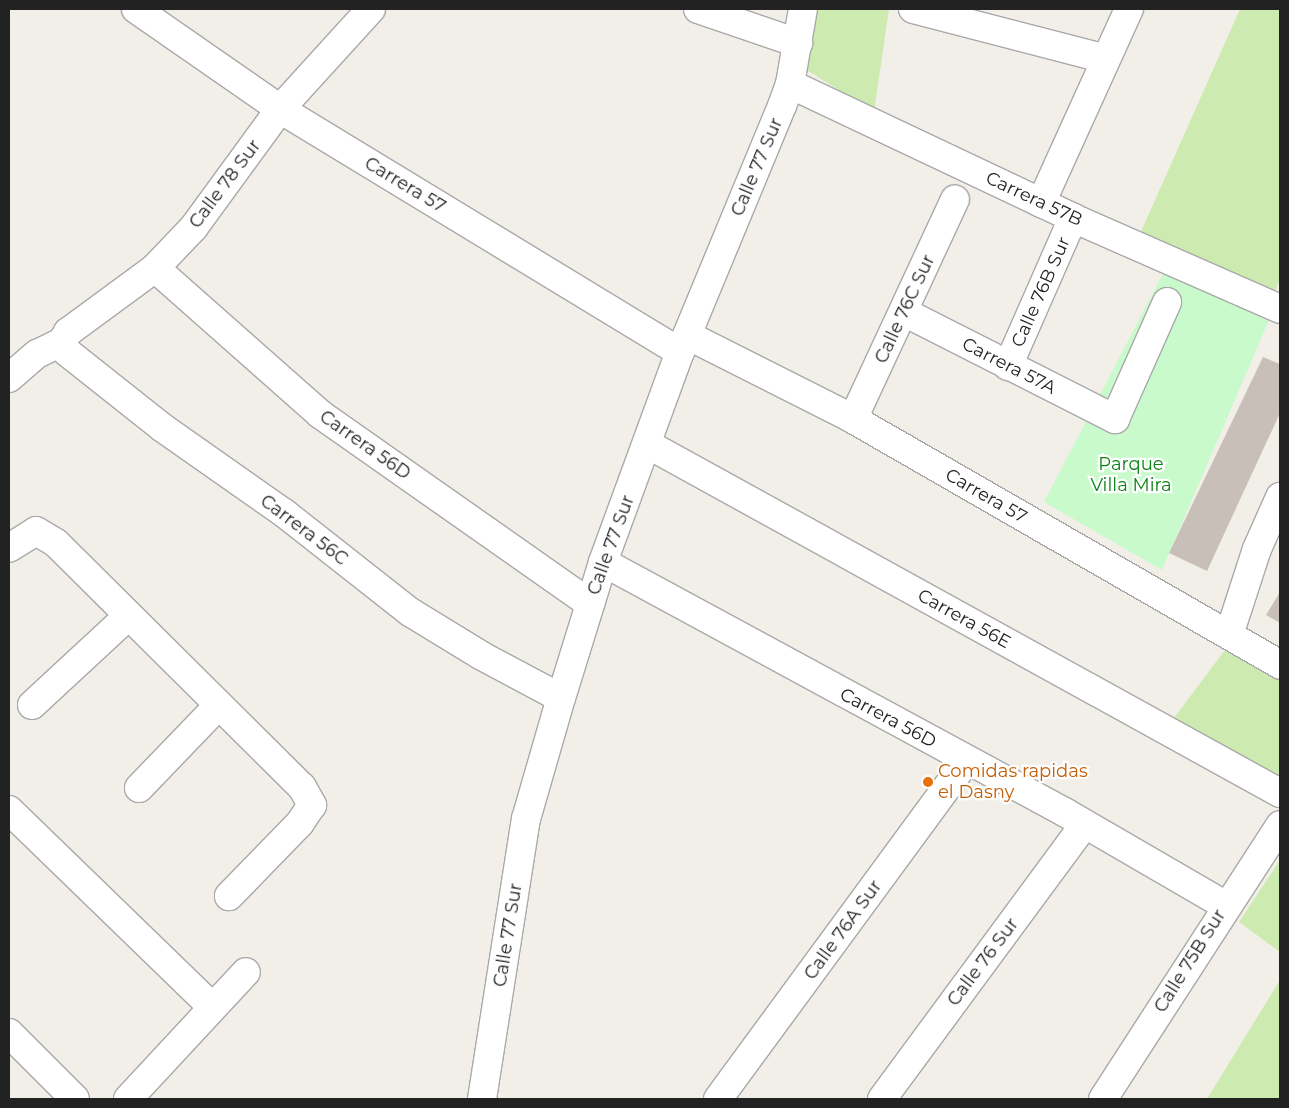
<!DOCTYPE html>
<style>
body{margin:0}
#map{position:relative;width:1289px;height:1108px;overflow:hidden;background:#f2efe9;font-family:Montserrat,sans-serif}
div>[style]{position:absolute}
[style*='--x']{left:calc(var(--x)*1px);top:calc(var(--y)*1px);width:calc(var(--w)*1px);rotate:calc(var(--a)*1deg)}
.grass>*{inset:0;background:#cdebb0}
.park>*{inset:0;background:#c8facc}
.building>*{inset:0;background:#c7bfb8}
.roads{filter:drop-shadow(1px 0 #a9a9a9) drop-shadow(-1px 0 #a9a9a9) drop-shadow(0 1px #a9a9a9) drop-shadow(0 -1px #a9a9a9)}
.minor>*{height:28px;margin:-14px;padding:0 14px;transform-origin:14px;border-radius:14px;background:#fff}
.dots>*{width:14px;height:14px;translate:-50% -50%;box-sizing:border-box;border:2px solid #fff;border-radius:50%}
span{translate:-50% -50%;white-space:nowrap;text-align:center;line-height:1.15;-webkit-text-stroke:4.5px #fff;paint-order:stroke}
.street-label{font-size:18px;color:#222}
.park-label{font-size:18px;color:#0c8416}
.food-label{font-size:18px;color:#c56008}
.left{translate:0 -50%;text-align:left}
.frame{position:absolute;inset:0;border:10px solid #222;pointer-events:none}
</style>
<div id="map">
<div class="grass">
<div style="clip-path:polygon(811px 9px,889px 9px,874px 112px,805px 69px)"></div>
<div style="clip-path:polygon(1240px 9px,1280px 9px,1280px 278px,1273px 297px,1139px 236px)"></div>
<div style="clip-path:polygon(1225px 650px,1280px 679px,1280px 786px,1171px 722px)"></div>
<div style="clip-path:polygon(1280px 860px,1280px 952px,1239px 922px)"></div>
<div style="clip-path:polygon(1280px 980px,1280px 1099px,1207px 1099px)"></div>
</div>
<div class="park">
<div style="clip-path:polygon(1165px 270px,1269px 320px,1162px 570px,1044px 502px)"></div>
</div>
<div class="building">
<div style="clip-path:polygon(1263px 357px,1280px 364px,1280px 413px,1207px 571px,1169px 553px)"></div>
<div style="clip-path:polygon(1280px 592px,1280px 623px,1266px 615px)"></div>
</div>
<div class="roads">
<div class="minor">
<div style="--x:136;--y:9;--w:175;--a:34.8"></div>
<div style="--x:280;--y:109;--w:468;--a:31.3"></div>
<div style="--x:698;--y:9;--w:106;--a:18.8"></div>
<div style="--x:913;--y:9;--w:199;--a:14.5"></div>
<div style="--x:790;--y:84;--w:313;--a:25.3"></div>
<div style="--x:1073;--y:218;--w:226;--a:23.7"></div>
<div style="--x:1041;--y:203;--w:213;--a:-65.6"></div>
<div style="--x:155;--y:268;--w:220;--a:41.5"></div>
<div style="--x:320;--y:414;--w:330;--a:35.1"></div>
<div style="--x:904;--y:312;--w:237;--a:26.9"></div>
<div style="--x:1115;--y:419;--w:128;--a:-66"></div>
<div style="--x:687;--y:335;--w:186;--a:26.8"></div>
<div style="--x:853;--y:419;--w:493;--a:29.9"></div>
<div style="--x:62;--y:342;--w:11;--a:63"></div>
<div style="--x:67;--y:352;--w:122;--a:38.4"></div>
<div style="--x:163;--y:428;--w:148;--a:35.1"></div>
<div style="--x:284;--y:513;--w:160;--a:38.2"></div>
<div style="--x:410;--y:612;--w:84;--a:31.4"></div>
<div style="--x:482;--y:656;--w:89;--a:28"></div>
<div style="--x:62;--y:342;--w:12;--a:-59"></div>
<div style="--x:68;--y:332;--w:108;--a:-36.3"></div>
<div style="--x:155;--y:268;--w:57;--a:-46.4"></div>
<div style="--x:194;--y:227;--w:146;--a:-53.9"></div>
<div style="--x:280;--y:109;--w:135;--a:-47.7"></div>
<div style="--x:1008;--y:366;--w:162;--a:-66.3"></div>
<div style="--x:9;--y:378;--w:37;--a:-41"></div>
<div style="--x:37;--y:354;--w:28;--a:-26"></div>
<div style="--x:853;--y:419;--w:242;--a:-65.1"></div>
<div style="--x:649;--y:445;--w:721;--a:28.88"></div>
<div style="--x:9;--y:548;--w:32;--a:-32"></div>
<div style="--x:36;--y:531;--w:23;--a:31"></div>
<div style="--x:56;--y:543;--w:346;--a:44.8"></div>
<div style="--x:302;--y:787;--w:21;--a:61"></div>
<div style="--x:312;--y:805;--w:22;--a:124"></div>
<div style="--x:300;--y:823;--w:102;--a:134.2"></div>
<div style="--x:603;--y:562;--w:527;--a:28.46"></div>
<div style="--x:1066;--y:813;--w:184;--a:30.1"></div>
<div style="--x:1229;--y:635;--w:90;--a:-72"></div>
<div style="--x:1257;--y:549;--w:57;--a:-66.1"></div>
<div style="--x:32;--y:705;--w:131;--a:-42.8"></div>
<div style="--x:139;--y:788;--w:115;--a:-46.1"></div>
<div style="--x:9;--y:810;--w:283;--a:44.1"></div>
<div style="--x:9;--y:1033;--w:93;--a:45"></div>
<div style="--x:128;--y:1099;--w:173;--a:-47.1"></div>
<div style="--x:482;--y:1099;--w:283;--a:-81.1"></div>
<div style="--x:526;--y:819;--w:126;--a:-73.9"></div>
<div style="--x:561;--y:698;--w:142;--a:-72.8"></div>
<div style="--x:603;--y:562;--w:224;--a:-69.9"></div>
<div style="--x:680;--y:352;--w:266;--a:-67.5"></div>
<div style="--x:782;--y:106;--w:23;--a:-70"></div>
<div style="--x:790;--y:84;--w:76;--a:-80.2"></div>
<div style="--x:718;--y:1099;--w:419;--a:-53.7"></div>
<div style="--x:882;--y:1099;--w:340;--a:-53.6"></div>
<div style="--x:1103;--y:1099;--w:326;--a:-57.1"></div>
</div>
</div>
<div class="dots">
<div style="left:928px;top:782px;background:#e8710a"></div>
</div>
<div class="street-label">
<span style="left:757px;top:167px;rotate:-67deg">Calle 77 Sur</span>
<span style="left:225px;top:184px;rotate:-53deg">Calle 78 Sur</span>
<span style="left:405px;top:185px;rotate:31deg">Carrera 57</span>
<span style="left:1034px;top:199px;rotate:25deg">Carrera 57B</span>
<span style="left:1041px;top:292px;rotate:-66deg">Calle 76B Sur</span>
<span style="left:905px;top:309px;rotate:-65deg">Calle 76C Sur</span>
<span style="left:1009px;top:366px;rotate:27deg">Carrera 57A</span>
<span style="left:365px;top:445px;rotate:35deg">Carrera 56D</span>
<span style="left:986px;top:496px;rotate:30deg">Carrera 57</span>
<span style="left:304px;top:530px;rotate:37deg">Carrera 56C</span>
<span style="left:611px;top:545px;rotate:-70deg">Calle 77 Sur</span>
<span style="left:964px;top:619px;rotate:29deg">Carrera 56E</span>
<span style="left:888px;top:718px;rotate:28deg">Carrera 56D</span>
<span style="left:843px;top:930px;rotate:-54deg">Calle 76A Sur</span>
<span style="left:508px;top:935px;rotate:-81deg">Calle 77 Sur</span>
<span style="left:1190px;top:961px;rotate:-58deg">Calle 75B Sur</span>
<span style="left:983px;top:962px;rotate:-53deg">Calle 76 Sur</span>
</div>
<div class="park-label">
<span style="left:1131px;top:475px">Parque<br>Villa Mira</span>
</div>
<div class="food-label">
<span class="left" style="left:938px;top:782px">Comidas rapidas<br>el Dasny</span>
</div>
<div class="frame"></div>
</div>
